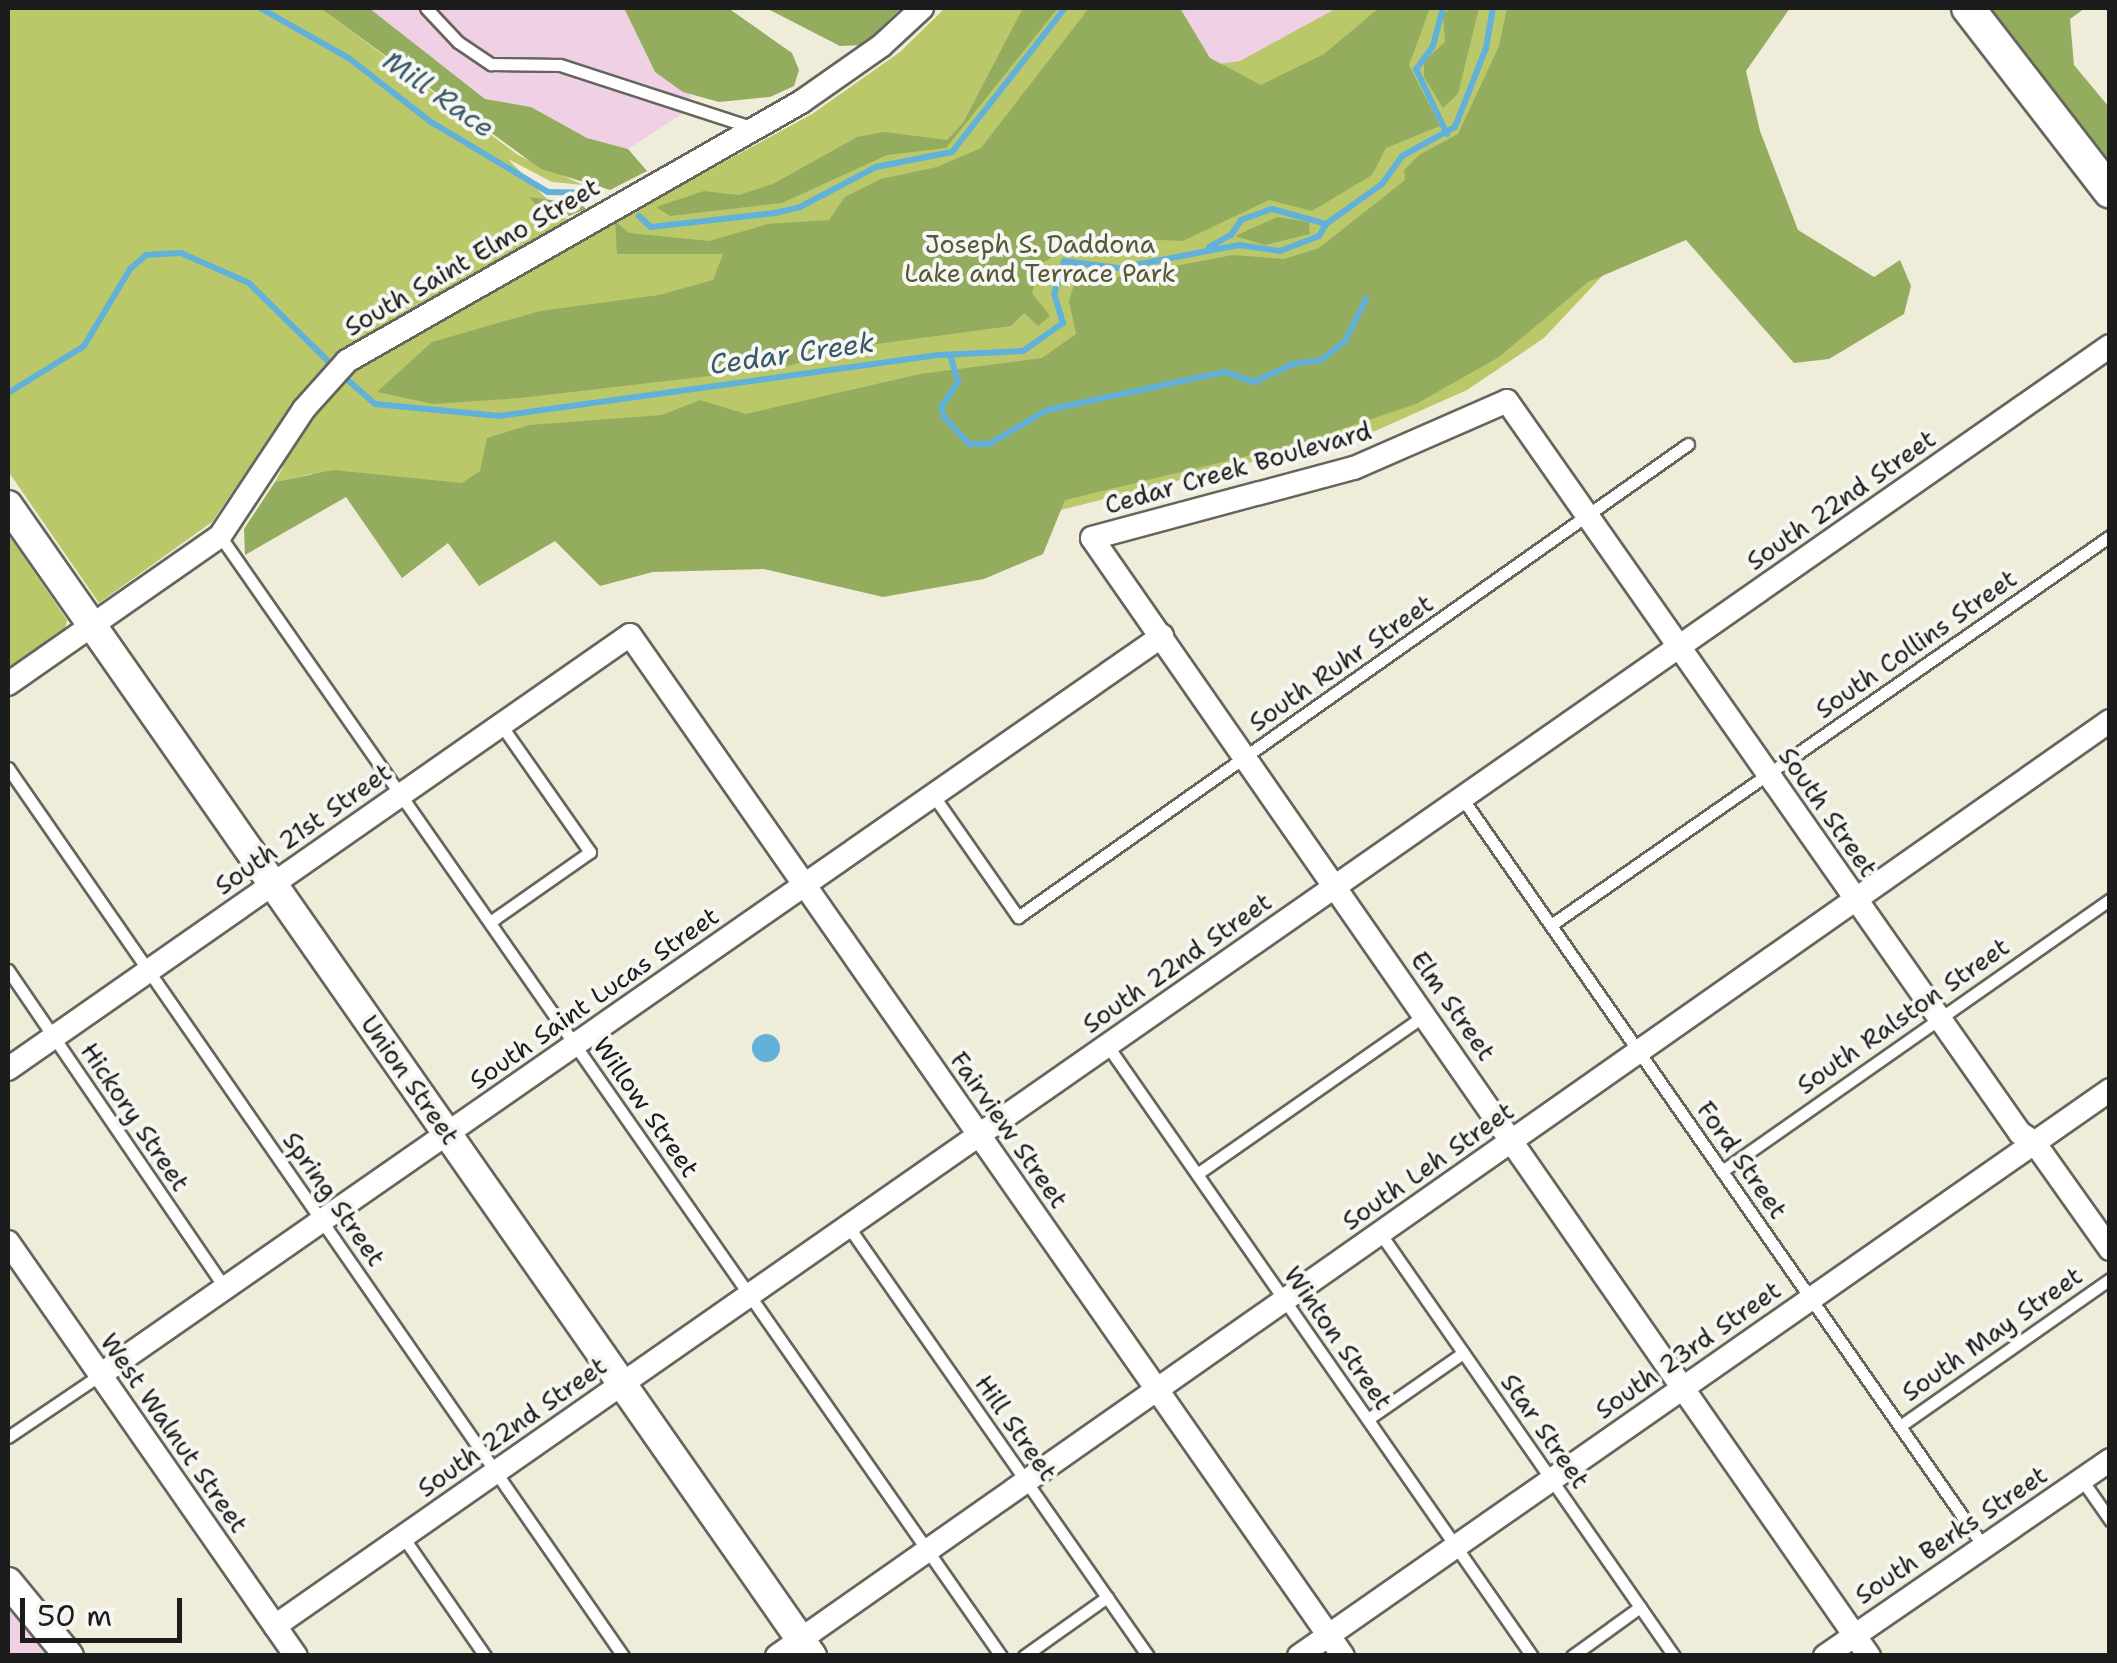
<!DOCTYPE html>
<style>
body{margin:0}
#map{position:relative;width:2117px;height:1663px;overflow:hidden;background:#f0ecda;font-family:"Shantell Sans",sans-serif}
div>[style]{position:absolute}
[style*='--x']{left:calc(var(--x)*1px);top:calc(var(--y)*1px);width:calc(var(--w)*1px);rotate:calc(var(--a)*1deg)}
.built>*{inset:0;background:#f0d0e4}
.green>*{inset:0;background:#bbc86a}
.forest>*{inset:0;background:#94ac5e}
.water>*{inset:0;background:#61b1db}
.round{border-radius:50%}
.stream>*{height:6px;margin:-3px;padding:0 3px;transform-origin:3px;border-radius:3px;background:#61b1db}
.roads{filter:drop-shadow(2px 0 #66655e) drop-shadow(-2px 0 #66655e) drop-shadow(0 2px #66655e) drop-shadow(0 -2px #66655e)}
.service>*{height:11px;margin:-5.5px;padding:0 5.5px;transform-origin:5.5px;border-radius:5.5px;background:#fff}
.minor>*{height:22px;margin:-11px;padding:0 11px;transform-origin:11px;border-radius:11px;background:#fff}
.tertiary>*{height:28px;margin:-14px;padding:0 14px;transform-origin:14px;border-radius:14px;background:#fff}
.secondary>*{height:32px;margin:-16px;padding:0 16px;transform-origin:16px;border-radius:16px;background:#fff}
span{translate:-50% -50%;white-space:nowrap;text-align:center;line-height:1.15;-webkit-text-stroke:8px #f6f6f2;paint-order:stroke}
.park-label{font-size:25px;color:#545837}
.street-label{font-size:25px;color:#1c1c1c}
.water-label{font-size:28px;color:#385868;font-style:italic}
.frame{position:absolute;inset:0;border:10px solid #1c1c1c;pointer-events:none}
.scale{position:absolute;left:20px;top:1598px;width:162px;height:45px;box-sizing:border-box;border:5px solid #1c1c1c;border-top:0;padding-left:12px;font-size:30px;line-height:35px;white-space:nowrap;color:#1c1c1c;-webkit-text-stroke:8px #f6f6f2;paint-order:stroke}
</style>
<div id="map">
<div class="built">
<div style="clip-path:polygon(369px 8px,624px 8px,655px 72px,692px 96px,682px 114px,628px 149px,587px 138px,531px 107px,485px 99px)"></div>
<div style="clip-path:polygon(1180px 8px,1379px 8px,1261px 85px,1210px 58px)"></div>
<div style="clip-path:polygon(8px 1606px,22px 1623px,50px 1655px,8px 1655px)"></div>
</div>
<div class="green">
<div style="clip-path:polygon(8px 8px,320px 8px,518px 155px,583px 185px,552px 182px,508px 159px,585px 238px,812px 114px,900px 52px,945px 8px,1165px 8px,1205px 66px,1240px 61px,1337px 8px,1749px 8px,1606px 272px,1544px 338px,1467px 390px,1375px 431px,1013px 522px,311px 474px,275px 482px,283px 467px,256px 458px,212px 522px,99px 603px,8px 471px)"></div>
<div style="clip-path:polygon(8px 534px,67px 620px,65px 630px,8px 669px)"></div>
</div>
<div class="forest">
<div style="clip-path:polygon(320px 8px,369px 8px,485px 99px,531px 107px,587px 138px,628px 149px,647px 171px,610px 190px,541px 169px)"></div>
<div style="clip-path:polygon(624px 8px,728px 8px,792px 53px,799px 70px,794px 86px,770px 97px,719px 102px,683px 92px,655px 72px)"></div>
<div style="clip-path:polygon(766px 8px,901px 8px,864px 45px,840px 46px)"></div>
<div style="clip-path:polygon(1023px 8px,1058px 8px,946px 148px,887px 155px,782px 203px,670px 216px,656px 207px,704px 191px,739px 195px,773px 184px,857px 137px,884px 132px,947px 140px,963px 123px)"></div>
<div style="clip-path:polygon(1089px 8px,1180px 8px,1210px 58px,1261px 85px,1324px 54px,1379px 8px,1430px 8px,1409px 65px,1440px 126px,1386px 148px,1372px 175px,1312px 211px,1269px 200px,1183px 241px,1087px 237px,1039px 265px,1032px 293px,1050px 316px,1038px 326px,1024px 313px,1011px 326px,869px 345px,779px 368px,520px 398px,434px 404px,377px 392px,432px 342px,540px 311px,659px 295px,713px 280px,723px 254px,617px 254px,615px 221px,629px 233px,709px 241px,768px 224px,829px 220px,845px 197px,881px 179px,937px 167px,981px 148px)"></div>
<div style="clip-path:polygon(1450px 8px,1479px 8px,1458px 94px,1443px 108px,1424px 77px,1424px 61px,1445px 42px,1443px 15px)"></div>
<div style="clip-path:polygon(1507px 8px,1790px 8px,1746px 71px,1760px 131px,1798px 230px,1874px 277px,1900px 260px,1911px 286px,1904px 314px,1829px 359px,1794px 363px,1686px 240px,1588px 282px,1499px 357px,1418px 403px,1301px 443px,1065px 500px,1043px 554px,984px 579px,883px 597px,764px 569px,653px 572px,600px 586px,555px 541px,479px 586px,448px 543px,402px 578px,346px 497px,245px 555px,244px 529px,275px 482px,333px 470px,462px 483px,480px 471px,487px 438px,529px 425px,662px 415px,700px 400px,746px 414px,920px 374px,1042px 358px,1076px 334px,1069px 301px,1078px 271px,1112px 278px,1233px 255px,1284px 259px,1319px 248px,1405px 180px,1404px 170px,1419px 155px,1458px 134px,1499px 46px)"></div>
<div style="clip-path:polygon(1988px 8px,2085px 8px,2070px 19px,2074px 65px,2109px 107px,2109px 169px)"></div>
<div style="clip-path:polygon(529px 197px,581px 204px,586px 209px,552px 223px)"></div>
<div style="clip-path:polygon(1277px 217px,1309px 222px,1310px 234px,1265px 245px,1235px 236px)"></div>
</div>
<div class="water">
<div class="round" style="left:752px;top:1034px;width:28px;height:28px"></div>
</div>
<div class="stream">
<div style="--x:260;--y:8;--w:103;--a:29.5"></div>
<div style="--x:350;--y:59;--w:103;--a:37.9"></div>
<div style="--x:431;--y:122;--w:136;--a:30.9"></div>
<div style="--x:548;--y:192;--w:51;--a:1.1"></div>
<div style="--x:1443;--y:8;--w:39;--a:105"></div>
<div style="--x:1433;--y:46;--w:29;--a:126"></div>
<div style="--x:1416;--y:69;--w:72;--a:64.5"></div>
<div style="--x:639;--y:216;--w:16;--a:43"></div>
<div style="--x:651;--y:227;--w:125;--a:-6.4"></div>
<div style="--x:775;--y:213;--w:26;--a:-13"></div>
<div style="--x:800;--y:207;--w:86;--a:-27.8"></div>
<div style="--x:876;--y:167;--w:77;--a:-11.2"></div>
<div style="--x:952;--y:152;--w:183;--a:-51.9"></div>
<div style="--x:1209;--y:247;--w:25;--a:-29"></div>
<div style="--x:1231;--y:235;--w:18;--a:-56"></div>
<div style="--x:1241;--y:220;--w:33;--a:-20"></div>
<div style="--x:1272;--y:209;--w:56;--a:15.5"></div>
<div style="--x:950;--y:355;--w:28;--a:73"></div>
<div style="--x:958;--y:382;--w:30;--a:124"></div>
<div style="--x:941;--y:407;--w:10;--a:73"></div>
<div style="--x:944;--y:417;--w:37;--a:47"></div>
<div style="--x:969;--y:444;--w:20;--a:0"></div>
<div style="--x:989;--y:444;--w:67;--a:-30.4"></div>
<div style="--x:1047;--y:410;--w:182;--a:-12.1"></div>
<div style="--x:1225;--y:372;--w:31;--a:19"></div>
<div style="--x:1254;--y:382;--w:43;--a:-24.8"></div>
<div style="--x:1293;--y:364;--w:28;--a:-8"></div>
<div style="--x:1321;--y:360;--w:31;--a:-38"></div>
<div style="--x:1345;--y:341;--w:47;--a:-63.4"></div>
<div style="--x:342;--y:375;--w:44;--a:41.3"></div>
<div style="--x:375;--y:404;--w:125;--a:5.5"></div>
<div style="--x:499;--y:416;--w:445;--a:-7.9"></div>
<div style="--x:940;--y:355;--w:83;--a:-2.8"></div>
<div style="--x:1023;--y:351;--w:49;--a:-35"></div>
<div style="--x:1063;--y:323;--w:30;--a:-107"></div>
<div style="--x:1054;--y:294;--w:34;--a:-73"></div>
<div style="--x:1064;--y:261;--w:55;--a:7.3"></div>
<div style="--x:1119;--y:268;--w:122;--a:-10.9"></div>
<div style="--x:1239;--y:245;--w:41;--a:8.3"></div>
<div style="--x:1280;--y:251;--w:42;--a:-21"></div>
<div style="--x:1319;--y:236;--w:14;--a:-60"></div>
<div style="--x:1326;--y:224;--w:69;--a:-35.5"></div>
<div style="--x:1382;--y:184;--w:34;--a:-54"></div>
<div style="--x:1402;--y:156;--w:60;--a:-28.7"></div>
<div style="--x:1455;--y:127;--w:85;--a:-68.6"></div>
<div style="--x:1486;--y:48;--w:41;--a:-80.1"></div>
<div style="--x:8;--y:393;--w:89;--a:-31.7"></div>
<div style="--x:84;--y:346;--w:90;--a:-59.1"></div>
<div style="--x:130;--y:269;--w:21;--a:-41"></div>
<div style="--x:146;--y:255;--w:15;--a:-4"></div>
<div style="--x:161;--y:254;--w:20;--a:-3"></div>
<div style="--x:181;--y:253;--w:74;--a:23.8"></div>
<div style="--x:249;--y:283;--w:118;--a:44.7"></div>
</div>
<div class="roads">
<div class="service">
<div style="--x:426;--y:8;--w:47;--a:46.7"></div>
<div style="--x:458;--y:42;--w:40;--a:34"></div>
<div style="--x:491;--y:64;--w:69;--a:0.8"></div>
<div style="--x:560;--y:65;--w:204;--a:18"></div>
<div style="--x:220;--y:536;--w:1365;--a:55.11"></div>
<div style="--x:8;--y:768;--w:1080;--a:55.29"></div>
<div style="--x:933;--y:795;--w:149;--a:55.1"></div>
<div style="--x:1018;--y:917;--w:820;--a:-35.22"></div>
<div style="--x:1462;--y:798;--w:913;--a:55.13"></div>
<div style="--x:490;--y:922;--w:122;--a:-35"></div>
<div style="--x:590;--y:852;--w:155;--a:-125"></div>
<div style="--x:1551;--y:925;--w:681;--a:-34.83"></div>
<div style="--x:8;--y:970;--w:385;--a:55.7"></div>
<div style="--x:1107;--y:1045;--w:744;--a:55.18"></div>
<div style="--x:1722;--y:1171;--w:474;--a:-35"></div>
<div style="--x:1197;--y:1174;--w:278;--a:-34.9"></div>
<div style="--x:848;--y:1226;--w:524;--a:55.1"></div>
<div style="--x:1380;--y:1233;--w:515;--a:55.2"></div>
<div style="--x:1368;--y:1419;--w:116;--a:-34.8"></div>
<div style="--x:1900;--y:1426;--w:256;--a:-35"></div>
<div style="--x:8;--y:1437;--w:111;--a:-34"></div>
<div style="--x:2082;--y:1480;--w:49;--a:55"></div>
<div style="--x:403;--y:1537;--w:145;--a:55.4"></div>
<div style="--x:1024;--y:1656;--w:102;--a:-35.4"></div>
<div style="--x:1572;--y:1656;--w:84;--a:-35.8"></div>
</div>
<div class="minor">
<div style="--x:8;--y:684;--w:259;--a:-34.9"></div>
<div style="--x:220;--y:536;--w:152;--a:-56.5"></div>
<div style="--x:304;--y:409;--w:64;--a:-48.1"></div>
<div style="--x:347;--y:361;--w:523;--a:-29.7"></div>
<div style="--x:801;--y:102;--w:98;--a:-35"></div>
<div style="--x:881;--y:46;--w:56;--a:-42.8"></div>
<div style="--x:8;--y:1069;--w:758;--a:-34.91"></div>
<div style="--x:630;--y:635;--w:1245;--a:55.07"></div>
<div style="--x:8;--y:1242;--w:504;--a:55.18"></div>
<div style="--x:100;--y:1375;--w:1294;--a:-34.83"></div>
<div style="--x:275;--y:1626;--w:2237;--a:-34.9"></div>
<div style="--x:777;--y:1656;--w:1628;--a:-35.05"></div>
<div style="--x:1299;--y:1656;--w:989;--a:-34.91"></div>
<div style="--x:1825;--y:1656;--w:346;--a:-34.5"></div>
<div style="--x:1869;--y:1656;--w:1361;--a:-124.8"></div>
<div style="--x:1092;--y:538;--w:271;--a:-15"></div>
<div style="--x:1354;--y:468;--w:167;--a:-23.6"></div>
<div style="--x:1507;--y:401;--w:894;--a:54.98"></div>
<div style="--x:2020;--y:1133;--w:17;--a:33"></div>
<div style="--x:2034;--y:1142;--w:131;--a:54.6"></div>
</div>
<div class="tertiary">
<div style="--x:8;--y:505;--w:1404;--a:55.06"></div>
<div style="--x:8;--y:1582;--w:96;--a:50.5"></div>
</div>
<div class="secondary">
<div style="--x:1968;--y:8;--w:232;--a:52.3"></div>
</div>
</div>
<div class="park-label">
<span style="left:1040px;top:259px">Joseph S. Daddona<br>Lake and Terrace Park</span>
</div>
<div class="street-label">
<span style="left:472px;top:257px;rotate:-30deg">South Saint Elmo Street</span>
<span style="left:1238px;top:468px;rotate:-16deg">Cedar Creek Boulevard</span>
<span style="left:1841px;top:500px;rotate:-35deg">South 22nd Street</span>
<span style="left:1916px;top:644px;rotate:-35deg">South Collins Street</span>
<span style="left:1341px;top:663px;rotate:-35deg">South Ruhr Street</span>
<span style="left:1828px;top:812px;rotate:55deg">South Street</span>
<span style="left:303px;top:829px;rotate:-35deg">South 21st Street</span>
<span style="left:1177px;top:963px;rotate:-35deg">South 22nd Street</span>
<span style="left:594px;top:998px;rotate:-35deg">South Saint Lucas Street</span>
<span style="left:1453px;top:1006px;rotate:55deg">Elm Street</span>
<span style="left:1903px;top:1016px;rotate:-35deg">South Ralston Street</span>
<span style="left:410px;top:1080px;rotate:55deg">Union Street</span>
<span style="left:646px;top:1107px;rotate:55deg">Willow Street</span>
<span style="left:135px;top:1117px;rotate:56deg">Hickory Street</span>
<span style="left:1009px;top:1130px;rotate:55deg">Fairview Street</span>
<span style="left:1742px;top:1160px;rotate:55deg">Ford Street</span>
<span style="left:1428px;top:1166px;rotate:-35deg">South Leh Street</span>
<span style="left:334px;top:1199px;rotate:55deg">Spring Street</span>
<span style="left:1992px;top:1334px;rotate:-35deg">South May Street</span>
<span style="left:1338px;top:1338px;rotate:55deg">Winton Street</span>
<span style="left:1688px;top:1350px;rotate:-35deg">South 23rd Street</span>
<span style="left:512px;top:1427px;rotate:-35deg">South 22nd Street</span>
<span style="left:1016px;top:1428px;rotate:55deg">Hill Street</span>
<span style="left:1545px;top:1431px;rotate:55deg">Star Street</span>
<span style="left:174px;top:1433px;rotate:55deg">West Walnut Street</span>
<span style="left:1951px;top:1535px;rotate:-34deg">South Berks Street</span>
</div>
<div class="water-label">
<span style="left:439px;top:94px;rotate:35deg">Mill Race</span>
<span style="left:792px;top:353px;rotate:-8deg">Cedar Creek</span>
</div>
<div class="frame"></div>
<div class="scale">50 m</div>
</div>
